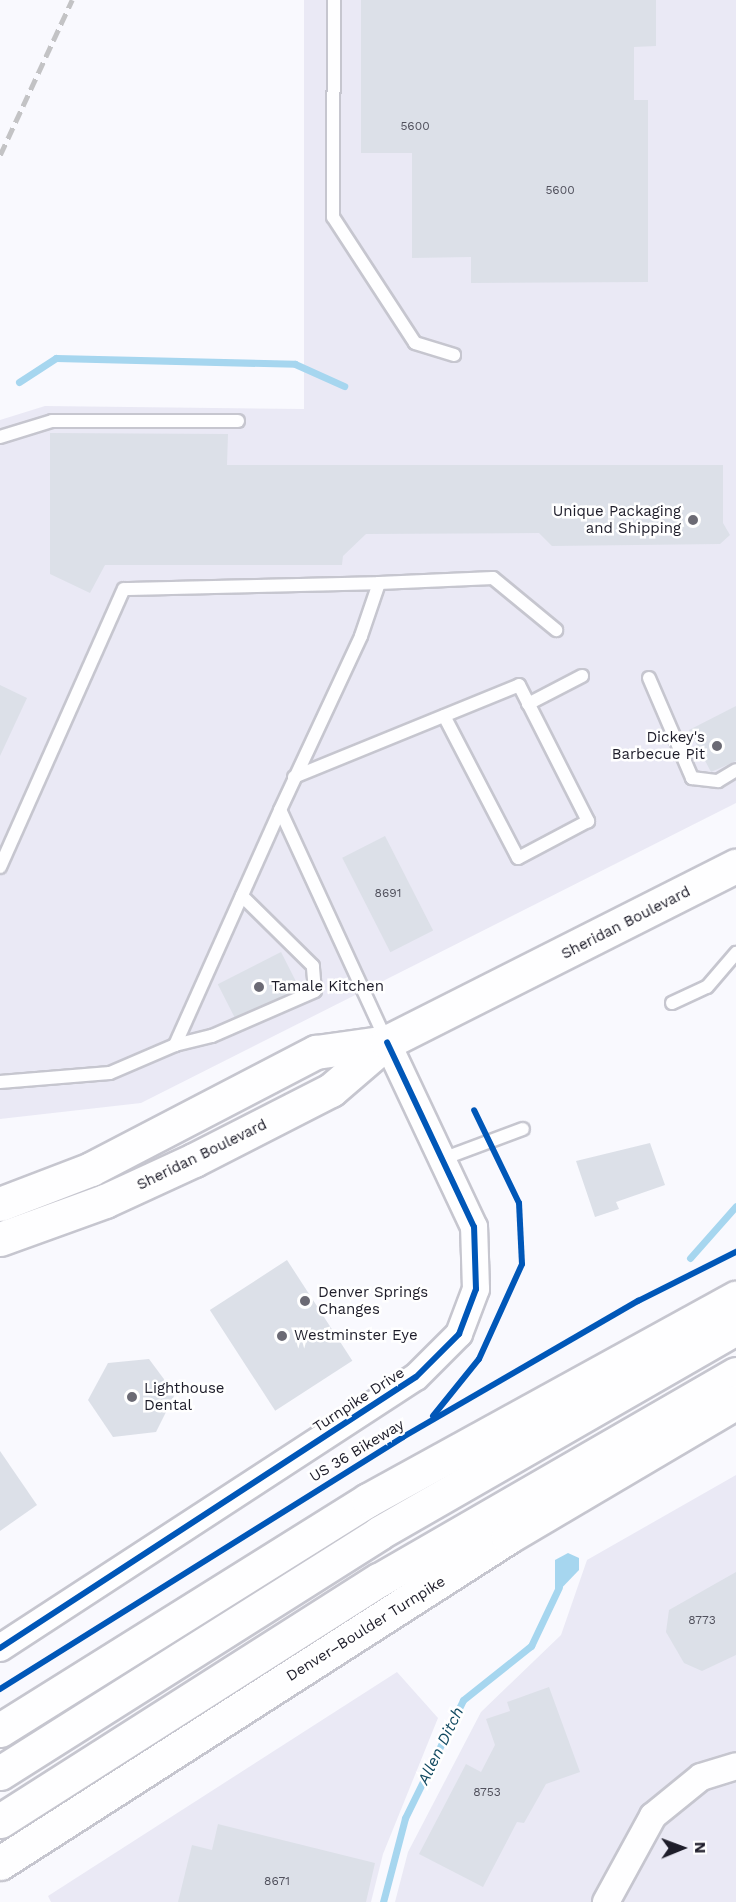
<!DOCTYPE html>
<meta charset="utf-8">
<style>
body{margin:0}
#map{position:relative;width:736px;height:1902px;overflow:hidden;background:#f9f9fe;font-family:"Work Sans",sans-serif}
div>[style]{position:absolute}
[style*='--x']{left:calc(var(--x)*1px);top:calc(var(--y)*1px);width:calc(var(--w)*1px);rotate:calc(var(--a)*1deg)}
.built>*{inset:0;background:#eae9f5}
.water>*{inset:0;background:#a6d6ef}
.stream>*{height:7px;margin:-3.5px;padding:0 3.5px;transform-origin:3.5px;border-radius:3.5px;background:#a6d6ef}
.building>*{inset:0;background:#dce0e8;transform-origin:0 0}
.roads{filter:drop-shadow(2px 0 #c6c6cf) drop-shadow(-2px 0 #c6c6cf) drop-shadow(0 2px #c6c6cf) drop-shadow(0 -2px #c6c6cf)}
.lane>*{height:12px;margin:-6px;padding:0 6px;transform-origin:6px;border-radius:6px;background:#fefeff}
.street>*{height:26px;margin:-13px;padding:0 13px;transform-origin:13px;border-radius:13px;background:#fefeff}
.primary>*{height:33px;margin:-16.5px;padding:0 16.5px;transform-origin:16.5px;border-radius:16.5px;background:#fefeff}
.highway>*{height:33px;margin:-16.5px;padding:0 16.5px;transform-origin:16.5px;border-radius:16.5px;background:#fefeff}
.rail>*{height:4.5px;margin-top:-2.25px;transform-origin:0;background:repeating-linear-gradient(90deg,#c3c3c5 0 12px,transparent 0 18px)}
.cycleway>*{height:6px;margin:-3px;padding:0 3px;transform-origin:3px;border-radius:3px;background:#0057b8}
.dots>*{width:16px;height:16px;translate:-50% -50%;box-sizing:border-box;border:3px solid #fff;border-radius:50%}
span{translate:-50% -50%;white-space:nowrap;text-align:center;line-height:1.15;-webkit-text-stroke:5px #fff;paint-order:stroke}
.number-label{font-size:12px;color:#50505c}
.number-label span{-webkit-text-stroke-width:0}
.poi-label{font-size:15px;color:#1e1d2a}
.right{translate:-100% -50%;text-align:right}
.left{translate:0 -50%;text-align:left}
.street-label{font-size:15px;color:#1e1d2a}
.water-label{font-size:16px;color:#124a61;font-style:italic}
.north{position:absolute;left:652px;top:1818px;width:60px;height:60px;-webkit-text-stroke:4px #fff;paint-order:stroke;rotate:89deg;font-size:16px;font-weight:700;line-height:24px;text-align:center;color:#1e1d2a}
.north::after{content:'';display:block;margin:auto;width:21px;height:27px;background:#1e1d2a;clip-path:polygon(50% 0,100% 100%,50% 72%,0 100%)}
</style>
<div id="map">
<div class="built">
<div style="clip-path:polygon(304px 0,736px 0,736px 803px,141px 1103px,0 1119px,0 420px,45px 406px,304px 409px)"></div>
<div style="clip-path:polygon(736px 1475px,736px 1902px,395px 1902px,408px 1852px,481px 1712px,561px 1635px,587px 1560px)"></div>
<div style="clip-path:polygon(397px 1672px,438px 1718px,383px 1854px,371px 1902px,51px 1902px,48px 1896px)"></div>
</div>
<div class="water">
<div style="clip-path:polygon(568px 1553px,579px 1558px,579px 1570px,555px 1595px,555px 1560px)"></div>
</div>
<div class="stream">
<div style="--x:19;--y:382;--w:44;--a:-33"></div>
<div style="--x:56;--y:358;--w:239;--a:1.4"></div>
<div style="--x:295;--y:364;--w:54;--a:24.2"></div>
<div style="--x:690;--y:1258;--w:69;--a:-48.5"></div>
<div style="--x:383;--y:1902;--w:87;--a:-75.3"></div>
<div style="--x:405;--y:1818;--w:131;--a:-63.8"></div>
<div style="--x:463;--y:1700;--w:87;--a:-38.5"></div>
<div style="--x:531;--y:1646;--w:65;--a:-64.6"></div>
</div>
<div class="building">
<div style="clip-path:polygon(361px 0,656px 0,656px 46px,634px 47px,634px 100px,648px 100px,648px 282px,471px 283px,471px 257px,412px 258px,412px 153px,361px 153px)"></div>
<div style="clip-path:polygon(50px 433px,228px 434px,227px 465px,723px 465px,723px 523px,730px 535px,720px 544px,552px 546px,539px 533px,366px 534px,343px 556px,342px 565px,105px 565px,90px 593px,50px 574px)"></div>
<div style="clip-path:polygon(0 685px,27px 698px,0 756px)"></div>
<div style="clip-path:polygon(736px 706px,736px 761px,711px 772px,689px 730px)"></div>
<div style="left:385px;top:836px;width:106px;height:48px;rotate:63deg"></div>
<div style="left:281px;top:952px;width:42px;height:71px;rotate:63deg"></div>
<div style="clip-path:polygon(650px 1143px,665px 1185px,616px 1202px,619px 1209px,595px 1217px,576px 1161px)"></div>
<div style="left:287px;top:1260px;width:120px;height:92px;rotate:57deg"></div>
<div style="clip-path:polygon(149px 1359px,175px 1394px,156px 1432px,113px 1437px,88px 1400px,108px 1363px)"></div>
<div style="clip-path:polygon(0 1451px,37px 1505px,0 1531px)"></div>
<div style="clip-path:polygon(736px 1572px,736px 1655px,702px 1671px,684px 1663px,666px 1632px,669px 1610px)"></div>
<div style="clip-path:polygon(549px 1687px,580px 1772px,546px 1784px,524px 1823px,517px 1822px,483px 1887px,419px 1854px,466px 1764px,481px 1772px,495px 1745px,486px 1719px,510px 1711px,507px 1702px)"></div>
<div style="clip-path:polygon(218px 1824px,375px 1863px,366px 1902px,178px 1902px,192px 1845px,212px 1850px)"></div>
</div>
<div class="roads">
<div class="lane">
<div style="--x:334;--y:0;--w:217;--a:90.3"></div>
<div style="--x:333;--y:217;--w:150;--a:56.9"></div>
<div style="--x:415;--y:343;--w:41;--a:17.1"></div>
<div style="--x:0;--y:437;--w:54;--a:-17.1"></div>
<div style="--x:52;--y:421;--w:186;--a:0"></div>
<div style="--x:649;--y:678;--w:109;--a:66.7"></div>
<div style="--x:692;--y:778;--w:26;--a:7"></div>
<div style="--x:718;--y:781;--w:21;--a:-31"></div>
<div style="--x:528;--y:704;--w:61;--a:-27.4"></div>
<div style="--x:294;--y:777;--w:243;--a:-22.2"></div>
<div style="--x:519;--y:685;--w:153;--a:63.1"></div>
<div style="--x:588;--y:821;--w:79;--a:152.1"></div>
<div style="--x:518;--y:858;--w:160;--a:-117.5"></div>
<div style="--x:0;--y:867;--w:304;--a:-66"></div>
<div style="--x:124;--y:589;--w:255;--a:-1.3"></div>
<div style="--x:672;--y:1003;--w:38;--a:-25"></div>
<div style="--x:707;--y:987;--w:45;--a:-49.5"></div>
<div style="--x:386;--y:1040;--w:253;--a:-114.7"></div>
<div style="--x:280;--y:810;--w:192;--a:-65"></div>
<div style="--x:361;--y:636;--w:56;--a:-71.2"></div>
<div style="--x:379;--y:583;--w:114;--a:-2.5"></div>
<div style="--x:493;--y:578;--w:82;--a:39.5"></div>
<div style="--x:175;--y:1045;--w:38;--a:-14"></div>
<div style="--x:212;--y:1036;--w:112;--a:-23.6"></div>
<div style="--x:315;--y:991;--w:25;--a:-95"></div>
<div style="--x:313;--y:966;--w:100;--a:-135.4"></div>
<div style="--x:0;--y:1082;--w:110;--a:-4.7"></div>
<div style="--x:110;--y:1073;--w:71;--a:-23.3"></div>
<div style="--x:175;--y:1045;--w:257;--a:-65.9"></div>
<div style="--x:445;--y:1158;--w:83;--a:-20.4"></div>
</div>
<div class="street">
<div style="--x:0;--y:1648;--w:496;--a:-33.1"></div>
<div style="--x:416;--y:1377;--w:61;--a:-45"></div>
<div style="--x:459;--y:1334;--w:48;--a:-69.3"></div>
<div style="--x:476;--y:1289;--w:62;--a:-91.8"></div>
<div style="--x:474;--y:1227;--w:204;--a:-115.2"></div>
<div style="--x:606;--y:1902;--w:98;--a:-61.3"></div>
<div style="--x:653;--y:1816;--w:62;--a:-39.1"></div>
<div style="--x:701;--y:1777;--w:37;--a:-17"></div>
</div>
<div class="primary">
<div style="--x:0;--y:1204;--w:97;--a:-21"></div>
<div style="--x:91;--y:1169;--w:254;--a:-27.5"></div>
<div style="--x:316;--y:1052;--w:72;--a:-8"></div>
<div style="--x:0;--y:1239;--w:112;--a:-19.9"></div>
<div style="--x:105;--y:1201;--w:98;--a:-24.7"></div>
<div style="--x:194;--y:1160;--w:154;--a:-27.1"></div>
<div style="--x:331;--y:1090;--w:74;--a:-40.6"></div>
<div style="--x:387;--y:1042;--w:391;--a:-26.8"></div>
</div>
<div class="highway">
<div style="--x:0;--y:1730;--w:434;--a:-32"></div>
<div style="--x:368;--y:1500;--w:420;--a:-28.8"></div>
<div style="--x:0;--y:1773;--w:449;--a:-32.3"></div>
<div style="--x:379;--y:1533;--w:412;--a:-29.9"></div>
<div style="--x:0;--y:1821;--w:449;--a:-32.5"></div>
<div style="--x:379;--y:1580;--w:412;--a:-30"></div>
<div style="--x:0;--y:1863;--w:604;--a:-32.69"></div>
<div style="--x:508;--y:1537;--w:265;--a:-30.6"></div>
</div>
</div>
<div class="rail">
<div style="--x:0;--y:155;--w:171;--a:-65.1"></div>
</div>
<div class="cycleway">
<div style="--x:433;--y:1416;--w:73;--a:-51.1"></div>
<div style="--x:479;--y:1359;--w:104;--a:-65.6"></div>
<div style="--x:522;--y:1264;--w:61;--a:-92.8"></div>
<div style="--x:519;--y:1203;--w:103;--a:-115.8"></div>
<div style="--x:0;--y:1648;--w:496;--a:-33.1"></div>
<div style="--x:416;--y:1377;--w:61;--a:-45"></div>
<div style="--x:459;--y:1334;--w:48;--a:-69.3"></div>
<div style="--x:476;--y:1289;--w:62;--a:-91.8"></div>
<div style="--x:474;--y:1227;--w:204;--a:-115.2"></div>
<div style="--x:0;--y:1689;--w:475;--a:-32"></div>
<div style="--x:403;--y:1437;--w:272;--a:-30.1"></div>
<div style="--x:638;--y:1301;--w:110;--a:-26.6"></div>
</div>
<div class="dots">
<div style="left:693px;top:520px;background:#6b6a74"></div>
<div style="left:717px;top:746px;background:#6b6a74"></div>
<div style="left:259px;top:987px;background:#6b6a74"></div>
<div style="left:305px;top:1301px;background:#6b6a74"></div>
<div style="left:282px;top:1336px;background:#6b6a74"></div>
<div style="left:132px;top:1397px;background:#6b6a74"></div>
</div>
<div class="number-label">
<span style="left:415px;top:127px">5600</span>
<span style="left:560px;top:191px">5600</span>
<span style="left:388px;top:894px">8691</span>
<span style="left:702px;top:1621px">8773</span>
<span style="left:487px;top:1793px">8753</span>
<span style="left:277px;top:1882px">8671</span>
</div>
<div class="poi-label">
<span class="right" style="left:681px;top:520px">Unique Packaging<br>and Shipping</span>
<span class="right" style="left:705px;top:746px">Dickey's<br>Barbecue Pit</span>
<span class="left" style="left:271px;top:987px">Tamale Kitchen</span>
<span class="left" style="left:318px;top:1301px">Denver Springs<br>Changes</span>
<span class="left" style="left:294px;top:1336px">Westminster Eye</span>
<span class="left" style="left:144px;top:1397px">Lighthouse<br>Dental</span>
</div>
<div class="street-label">
<span style="left:626px;top:923px;rotate:-27deg">Sheridan Boulevard</span>
<span style="left:202px;top:1155px;rotate:-26deg">Sheridan Boulevard</span>
<span style="left:359px;top:1400px;rotate:-33deg">Turnpike Drive</span>
<span style="left:357px;top:1451px;rotate:-31deg">US 36 Bikeway</span>
<span style="left:366px;top:1629px;rotate:-32deg">Denver–Boulder Turnpike</span>
</div>
<div class="water-label">
<span style="left:441px;top:1746px;rotate:-64deg">Allen Ditch</span>
</div>
<div class="north">N</div>
</div>
